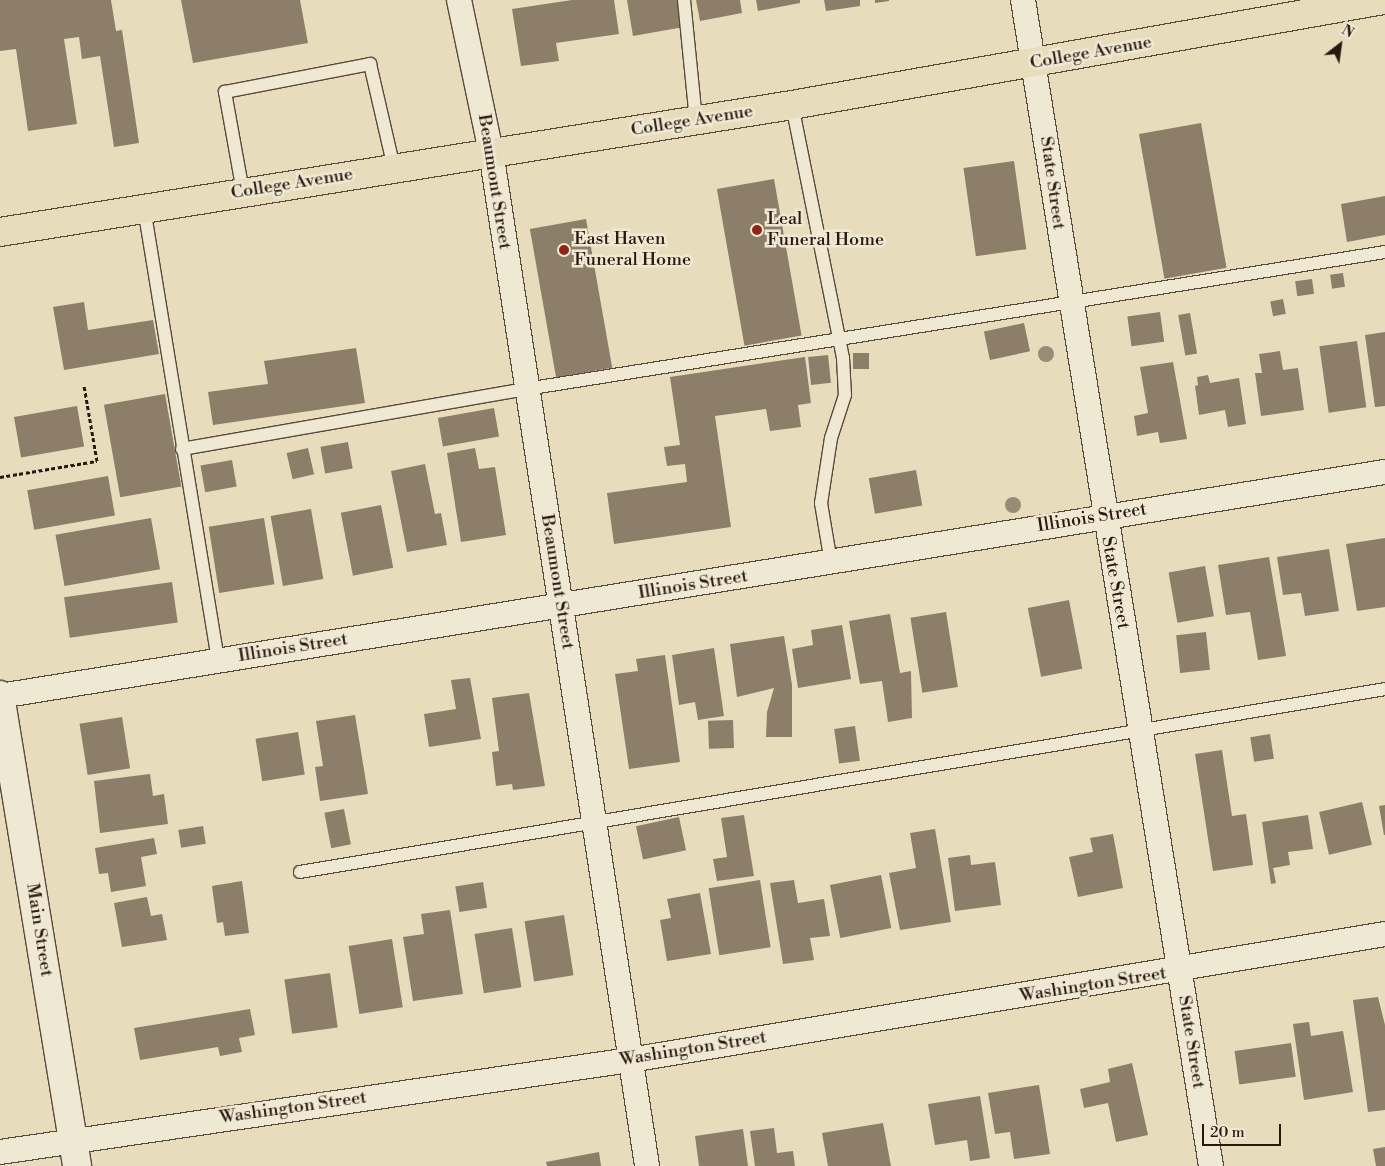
<!DOCTYPE html>
<style>
body{margin:0}
#map{position:relative;width:1385px;height:1166px;overflow:hidden;background:#e7ddbd;font-family:"Libre Bodoni",serif}
div>[style]{position:absolute}
[style*='--x']{left:calc(var(--x)*1px);top:calc(var(--y)*1px);width:calc(var(--w)*1px);rotate:calc(var(--a)*1deg)}
.building>*{inset:0;background:#8c7e69;transform-origin:0 0}
.path>*{height:3px;margin-top:-1.5px;transform-origin:0;background:repeating-linear-gradient(90deg,#2a180e 0 4px,transparent 0 6.5px)}
.roads{filter:drop-shadow(1px 0 #59493a) drop-shadow(-1px 0 #59493a) drop-shadow(0 1px #59493a) drop-shadow(0 -1px #59493a)}
.lane>*{height:12px;margin:-6px;padding:0 6px;transform-origin:6px;border-radius:6px;background:#efe9d4}
.street>*{height:24px;margin:-12px;padding:0 12px;transform-origin:12px;border-radius:12px;background:#efe9d4}
.secondary>*{height:28px;margin:-14px;padding:0 14px;transform-origin:14px;border-radius:14px;background:#efe9d4}
.primary>*{height:28px;margin:-14px;padding:0 14px;transform-origin:14px;border-radius:14px;background:#e7ddbd}
.trees>*{width:16px;height:16px;margin:-8px;border-radius:50%;background:#998c75}
.dots>*{width:14px;height:14px;translate:-50% -50%;box-sizing:border-box;border:2px solid #efe9d4;border-radius:50%}
span{translate:-50% -50%;white-space:nowrap;text-align:center;line-height:1.15;-webkit-text-stroke:5px #efe9d4;paint-order:stroke}
.street-label{font-size:18px;color:#2a180e}
.poi-label{font-size:18px;color:#2a180e}
.left{translate:0 -50%;text-align:left}
.north{position:absolute;left:1315px;top:20px;width:50px;height:50px;-webkit-text-stroke:4px #efe9d4;paint-order:stroke;rotate:30deg;font-size:14px;font-weight:700;line-height:20px;text-align:center;color:#2a180e}
.north::after{content:'';display:block;margin:auto;width:18px;height:22px;background:#2a180e;clip-path:polygon(50% 0,100% 100%,50% 72%,0 100%)}
.scale{position:absolute;left:1202px;top:1124px;width:79px;height:22px;box-sizing:border-box;border:2px solid #2a180e;border-top:0;padding-left:6px;font-size:15px;line-height:18px;white-space:nowrap;color:#2a180e;-webkit-text-stroke:4px #efe9d4;paint-order:stroke}
</style>
<div id="map">
<div class="building">
<div style="clip-path:polygon(0 0,111px 0,116px 31px,122px 30px,139px 143px,114px 147px,100px 56px,82px 59px,79px 37px,64px 39px,77px 124px,28px 131px,16px 49px,0 51px)"></div>
<div style="clip-path:polygon(181px 0,300px 0,308px 43px,193px 63px)"></div>
<div style="clip-path:polygon(572px 0,614px 0,619px 34px,556px 43px,559px 61px,521px 66px,512px 9px)"></div>
<div style="clip-path:polygon(627px 0,679px 0,684px 27px,633px 36px)"></div>
<div style="clip-path:polygon(696px 0,740px 0,742px 13px,700px 21px)"></div>
<div style="clip-path:polygon(756px 0,800px 0,800px 3px,758px 11px)"></div>
<div style="clip-path:polygon(824px 0,860px 0,860px 6px,826px 11px)"></div>
<div style="clip-path:polygon(875px 0,889px 0,889px 1px,875px 3px)"></div>
<div style="left:1201px;top:123px;width:147px;height:63px;rotate:80deg"></div>
<div style="left:1014px;top:161px;width:89px;height:51px;rotate:82deg"></div>
<div style="left:774px;top:179px;width:159px;height:58px;rotate:80deg"></div>
<div style="clip-path:polygon(1385px 196px,1385px 235px,1347px 242px,1341px 204px)"></div>
<div style="left:586px;top:219px;width:151px;height:57px;rotate:80deg"></div>
<div style="left:1343px;top:273px;width:14px;height:13px;rotate:82deg"></div>
<div style="left:1312px;top:279px;width:15px;height:17px;rotate:82deg"></div>
<div style="left:1283px;top:299px;width:15px;height:13px;rotate:79deg"></div>
<div style="clip-path:polygon(84px 302px,88px 330px,153px 320px,159px 354px,64px 370px,53px 307px)"></div>
<div style="left:1160px;top:312px;width:30px;height:33px;rotate:82deg"></div>
<div style="left:1190px;top:313px;width:41px;height:12px;rotate:80deg"></div>
<div style="left:1024px;top:323px;width:29px;height:41px;rotate:78deg"></div>
<div style="clip-path:polygon(1385px 332px,1385px 406px,1375px 407px,1365px 335px)"></div>
<div style="left:1357px;top:341px;width:67px;height:38px;rotate:82deg"></div>
<div style="clip-path:polygon(356px 348px,365px 403px,213px 425px,208px 392px,268px 384px,264px 361px)"></div>
<div style="clip-path:polygon(1280px 351px,1283px 370px,1298px 368px,1304px 410px,1261px 416px,1255px 373px,1262px 373px,1259px 354px)"></div>
<div style="left:853px;top:353px;width:16px;height:16px"></div>
<div style="left:828px;top:355px;width:28px;height:20px;rotate:84deg"></div>
<div style="clip-path:polygon(805px 357px,811px 403px,798px 405px,801px 427px,770px 431px,766px 409px,715px 416px,731px 527px,614px 544px,607px 493px,687px 482px,685px 464px,667px 466px,664px 447px,680px 445px,670px 377px)"></div>
<div style="clip-path:polygon(1173px 362px,1187px 439px,1160px 443px,1158px 432px,1137px 436px,1134px 416px,1148px 413px,1140px 367px)"></div>
<div style="clip-path:polygon(1208px 375px,1210px 383px,1239px 378px,1246px 424px,1228px 427px,1225px 410px,1199px 415px,1195px 386px,1198px 385px,1197px 377px)"></div>
<div style="left:165px;top:394px;width:94px;height:62px;rotate:80deg"></div>
<div style="left:77px;top:406px;width:41px;height:64px;rotate:80deg"></div>
<div style="left:494px;top:408px;width:29px;height:57px;rotate:80deg"></div>
<div style="left:348px;top:442px;width:27px;height:28px;rotate:80deg"></div>
<div style="left:308px;top:448px;width:27px;height:22px;rotate:77deg"></div>
<div style="clip-path:polygon(475px 448px,479px 469px,495px 467px,506px 535px,461px 542px,447px 453px)"></div>
<div style="left:232px;top:460px;width:27px;height:32px;rotate:80deg"></div>
<div style="clip-path:polygon(425px 464px,435px 514px,441px 513px,447px 545px,407px 552px,391px 471px)"></div>
<div style="left:916px;top:470px;width:36px;height:48px;rotate:80deg"></div>
<div style="left:108px;top:476px;width:40px;height:82px;rotate:80deg"></div>
<div style="left:381px;top:505px;width:64px;height:41px;rotate:79deg"></div>
<div style="left:311px;top:509px;width:71px;height:41px;rotate:80deg"></div>
<div style="left:151px;top:518px;width:52px;height:97px;rotate:80deg"></div>
<div style="left:264px;top:518px;width:67px;height:56px;rotate:81deg"></div>
<div style="clip-path:polygon(1385px 538px,1385px 607px,1357px 611px,1346px 544px)"></div>
<div style="clip-path:polygon(1329px 549px,1339px 611px,1305px 616px,1301px 593px,1283px 595px,1277px 557px)"></div>
<div style="clip-path:polygon(1269px 557px,1286px 656px,1258px 660px,1250px 612px,1226px 615px,1218px 565px)"></div>
<div style="left:1205px;top:566px;width:51px;height:37px;rotate:80deg"></div>
<div style="left:172px;top:582px;width:41px;height:109px;rotate:82deg"></div>
<div style="left:1069px;top:600px;width:70px;height:42px;rotate:79deg"></div>
<div style="left:946px;top:612px;width:76px;height:36px;rotate:81deg"></div>
<div style="clip-path:polygon(890px 614px,900px 673px,911px 671px,912px 718px,888px 722px,882px 681px,860px 684px,849px 621px)"></div>
<div style="clip-path:polygon(842px 625px,851px 679px,798px 688px,792px 649px,813px 645px,811px 630px)"></div>
<div style="left:1206px;top:632px;width:38px;height:30px;rotate:84deg"></div>
<div style="clip-path:polygon(784px 636px,792px 685px,792px 737px,766px 737px,767px 712px,774px 688px,737px 697px,730px 644px)"></div>
<div style="clip-path:polygon(714px 648px,724px 716px,698px 720px,695px 702px,679px 705px,672px 655px)"></div>
<div style="clip-path:polygon(665px 655px,680px 762px,629px 769px,615px 674px,638px 671px,636px 659px)"></div>
<div style="clip-path:polygon(470px 678px,481px 739px,429px 747px,424px 714px,456px 709px,451px 680px)"></div>
<div style="clip-path:polygon(529px 693px,545px 786px,513px 790px,512px 784px,496px 786px,492px 752px,499px 751px,492px 698px)"></div>
<div style="clip-path:polygon(355px 715px,368px 794px,320px 801px,315px 767px,323px 766px,316px 721px)"></div>
<div style="left:122px;top:717px;width:52px;height:43px;rotate:81deg"></div>
<div style="left:733px;top:720px;width:28px;height:25px;rotate:88deg"></div>
<div style="left:855px;top:726px;width:35px;height:21px;rotate:82deg"></div>
<div style="left:298px;top:732px;width:43px;height:43px;rotate:81deg"></div>
<div style="left:1270px;top:734px;width:25px;height:20px;rotate:81deg"></div>
<div style="clip-path:polygon(1222px 750px,1232px 816px,1246px 814px,1253px 865px,1213px 871px,1195px 754px)"></div>
<div style="clip-path:polygon(150px 774px,153px 796px,164px 794px,168px 824px,100px 833px,94px 781px)"></div>
<div style="left:1362px;top:802px;width:44px;height:44px;rotate:77deg"></div>
<div style="clip-path:polygon(1385px 805px,1385px 835px,1384px 835px,1379px 806px)"></div>
<div style="left:344px;top:809px;width:36px;height:20px;rotate:79deg"></div>
<div style="clip-path:polygon(744px 815px,754px 876px,717px 881px,713px 859px,727px 857px,721px 818px)"></div>
<div style="clip-path:polygon(1308px 815px,1313px 849px,1288px 852px,1290px 865px,1273px 868px,1276px 883px,1271px 884px,1262px 822px)"></div>
<div style="left:679px;top:817px;width:34px;height:44px;rotate:78deg"></div>
<div style="left:203px;top:826px;width:18px;height:25px;rotate:81deg"></div>
<div style="clip-path:polygon(935px 829px,951px 922px,900px 930px,889px 873px,916px 868px,910px 833px)"></div>
<div style="clip-path:polygon(1113px 834px,1123px 888px,1078px 897px,1069px 857px,1093px 852px,1090px 838px)"></div>
<div style="clip-path:polygon(154px 838px,157px 854px,141px 857px,146px 886px,111px 892px,108px 873px,99px 874px,95px 848px)"></div>
<div style="clip-path:polygon(970px 855px,971px 865px,995px 862px,1001px 905px,955px 911px,948px 858px)"></div>
<div style="left:881px;top:875px;width:54px;height:52px;rotate:79deg"></div>
<div style="left:760px;top:880px;width:68px;height:52px;rotate:81deg"></div>
<div style="clip-path:polygon(794px 880px,798px 903px,824px 899px,830px 936px,810px 938px,814px 960px,783px 964px,770px 883px)"></div>
<div style="clip-path:polygon(242px 881px,249px 933px,225px 936px,223px 922px,217px 923px,212px 886px)"></div>
<div style="left:483px;top:882px;width:26px;height:28px;rotate:81deg"></div>
<div style="clip-path:polygon(700px 893px,711px 954px,667px 961px,660px 920px,671px 918px,667px 899px)"></div>
<div style="clip-path:polygon(147px 897px,151px 916px,162px 914px,167px 940px,122px 947px,114px 903px)"></div>
<div style="clip-path:polygon(450px 910px,463px 994px,413px 1001px,403px 937px,424px 934px,421px 914px)"></div>
<div style="left:564px;top:915px;width:61px;height:40px;rotate:81deg"></div>
<div style="left:512px;top:928px;width:60px;height:38px;rotate:81deg"></div>
<div style="left:392px;top:939px;width:69px;height:44px;rotate:81deg"></div>
<div style="left:330px;top:973px;width:55px;height:46px;rotate:82deg"></div>
<div style="clip-path:polygon(1378px 997px,1385px 1025px,1385px 1110px,1368px 1112px,1353px 1000px)"></div>
<div style="clip-path:polygon(250px 1009px,255px 1035px,239px 1038px,242px 1052px,220px 1056px,218px 1047px,140px 1060px,134px 1028px)"></div>
<div style="clip-path:polygon(1309px 1022px,1311px 1036px,1343px 1031px,1353px 1092px,1304px 1100px,1293px 1024px)"></div>
<div style="left:1291px;top:1043px;width:34px;height:57px;rotate:82deg"></div>
<div style="clip-path:polygon(1132px 1063px,1148px 1135px,1116px 1142px,1108px 1103px,1084px 1108px,1080px 1089px,1110px 1082px,1108px 1069px)"></div>
<div style="clip-path:polygon(1039px 1085px,1050px 1154px,1014px 1159px,1010px 1132px,995px 1134px,988px 1093px)"></div>
<div style="clip-path:polygon(980px 1096px,990px 1158px,970px 1161px,967px 1140px,935px 1145px,928px 1104px)"></div>
<div style="clip-path:polygon(883px 1123px,891px 1166px,828px 1166px,822px 1133px)"></div>
<div style="clip-path:polygon(774px 1128px,777px 1153px,793px 1151px,795px 1166px,755px 1166px,750px 1131px)"></div>
<div style="clip-path:polygon(743px 1129px,748px 1166px,699px 1166px,695px 1136px)"></div>
<div style="clip-path:polygon(1385px 1147px,1385px 1166px,1376px 1166px,1373px 1149px)"></div>
<div style="clip-path:polygon(599px 1152px,601px 1166px,547px 1166px,546px 1162px)"></div>
</div>
<div class="path">
<div style="--x:0;--y:477;--w:98;--a:-9.4"></div>
<div style="--x:97;--y:461;--w:76;--a:-99.8"></div>
</div>
<div class="roads">
<div class="lane">
<div style="--x:684;--y:0;--w:121;--a:84.3"></div>
<div style="--x:792;--y:105;--w:258;--a:78.6"></div>
<div style="--x:843;--y:358;--w:37;--a:87"></div>
<div style="--x:845;--y:395;--w:45;--a:108"></div>
<div style="--x:831;--y:438;--w:66;--a:98.7"></div>
<div style="--x:821;--y:503;--w:61;--a:80.5"></div>
<div style="--x:243;--y:192;--w:102;--a:-100.2"></div>
<div style="--x:225;--y:92;--w:148;--a:-10.9"></div>
<div style="--x:370;--y:64;--w:107;--a:77"></div>
<div style="--x:144;--y:208;--w:457;--a:80.7"></div>
<div style="--x:182;--y:449;--w:349;--a:-9.9"></div>
<div style="--x:526;--y:389;--w:870;--a:-9.06"></div>
<div style="--x:300;--y:872;--w:1100;--a:-9.57"></div>
</div>
<div class="street">
<div style="--x:459;--y:0;--w:155;--a:78.1"></div>
<div style="--x:491;--y:152;--w:1026;--a:81.25"></div>
<div style="--x:1023;--y:0;--w:1181;--a:80.84"></div>
<div style="--x:0;--y:696;--w:1403;--a:-9.19"></div>
<div style="--x:0;--y:1152;--w:637;--a:-8.31"></div>
<div style="--x:630;--y:1060;--w:765;--a:-9.47"></div>
</div>
<div class="secondary">
<div style="--x:0;--y:695;--w:477;--a:80.7"></div>
</div>
<div class="primary">
<div style="--x:0;--y:232;--w:802;--a:-9.11"></div>
<div style="--x:792;--y:105;--w:600;--a:-10.07"></div>
</div>
</div>
<div class="trees">
<div style="left:1046px;top:354px"></div>
<div style="left:1013px;top:505px"></div>
</div>
<div class="dots">
<div style="left:757px;top:230px;background:#8f2418"></div>
<div style="left:564px;top:250px;background:#8f2418"></div>
</div>
<div class="street-label">
<span style="left:1091px;top:53px;rotate:-10deg">College Avenue</span>
<span style="left:692px;top:121px;rotate:-9deg">College Avenue</span>
<span style="left:494px;top:182px;rotate:81deg">Beaumont Street</span>
<span style="left:1052px;top:183px;rotate:82deg">State Street</span>
<span style="left:292px;top:184px;rotate:-9deg">College Avenue</span>
<span style="left:1092px;top:518px;rotate:-9deg">Illinois Street</span>
<span style="left:557px;top:582px;rotate:81deg">Beaumont Street</span>
<span style="left:1115px;top:583px;rotate:80deg">State Street</span>
<span style="left:693px;top:585px;rotate:-9deg">Illinois Street</span>
<span style="left:293px;top:648px;rotate:-9deg">Illinois Street</span>
<span style="left:39px;top:930px;rotate:81deg">Main Street</span>
<span style="left:1093px;top:985px;rotate:-9deg">Washington Street</span>
<span style="left:1191px;top:1042px;rotate:81deg">State Street</span>
<span style="left:693px;top:1049px;rotate:-9deg">Washington Street</span>
<span style="left:293px;top:1108px;rotate:-8deg">Washington Street</span>
</div>
<div class="poi-label">
<span class="left" style="left:767px;top:230px">Leal<br>Funeral Home</span>
<span class="left" style="left:574px;top:250px">East Haven<br>Funeral Home</span>
</div>
<div class="north">N</div>
<div class="scale">20 m</div>
</div>
